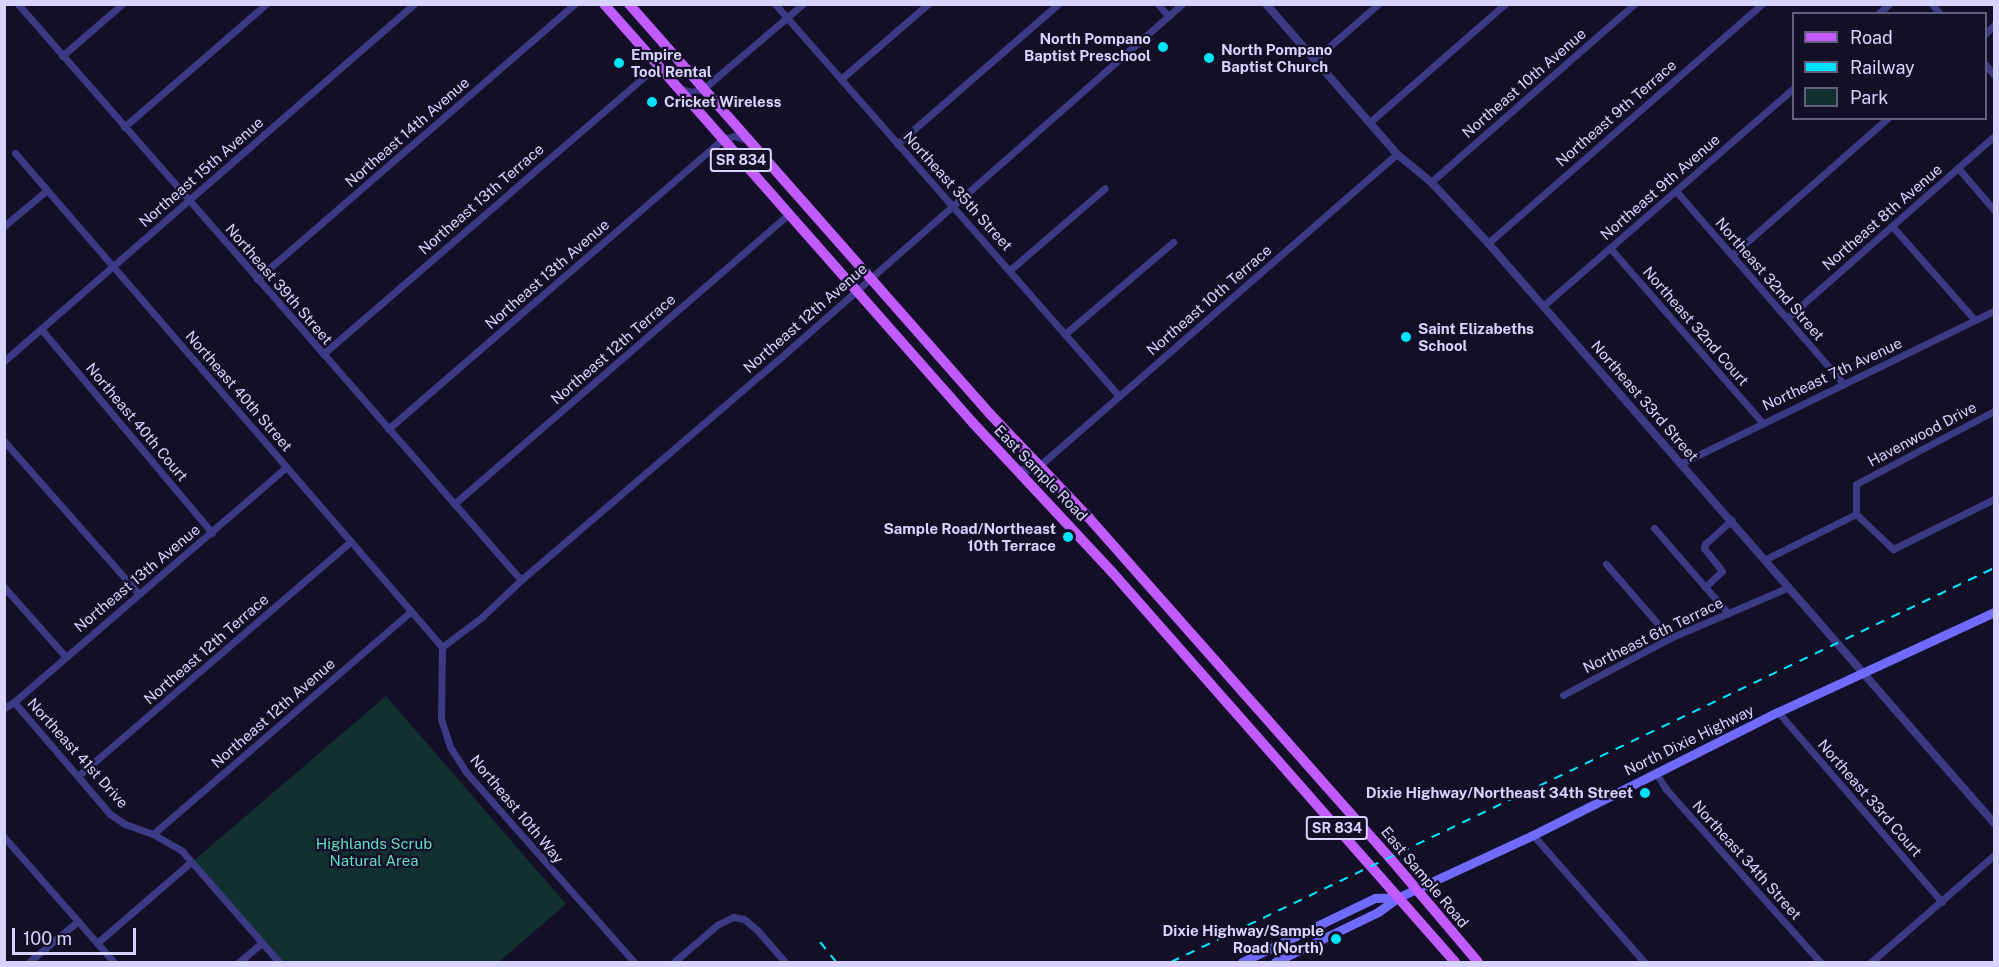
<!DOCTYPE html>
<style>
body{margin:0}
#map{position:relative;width:1999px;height:967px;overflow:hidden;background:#130f26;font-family:"Public Sans",sans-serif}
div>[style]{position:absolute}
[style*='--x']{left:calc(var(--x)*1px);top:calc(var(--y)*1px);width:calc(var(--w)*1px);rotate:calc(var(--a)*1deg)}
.green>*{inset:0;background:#12302f}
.minor>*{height:7px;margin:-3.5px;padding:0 3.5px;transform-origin:3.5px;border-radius:3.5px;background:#3d3a85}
.tertiary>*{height:8px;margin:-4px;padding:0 4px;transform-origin:4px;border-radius:4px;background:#3d3a85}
.secondary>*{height:9px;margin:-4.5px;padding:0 4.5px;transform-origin:4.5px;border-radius:4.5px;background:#6f6bff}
.primary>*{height:10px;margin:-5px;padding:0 5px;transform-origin:5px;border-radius:5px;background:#c25bff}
.rail>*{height:2px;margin-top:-1px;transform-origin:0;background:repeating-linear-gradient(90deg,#00e5ff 0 9px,transparent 0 17px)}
.dots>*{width:16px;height:16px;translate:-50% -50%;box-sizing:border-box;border:3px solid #130f26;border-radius:50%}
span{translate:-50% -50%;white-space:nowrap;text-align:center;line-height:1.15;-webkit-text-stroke:4.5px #130f26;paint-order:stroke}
.shield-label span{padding:2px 4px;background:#130f26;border:2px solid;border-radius:4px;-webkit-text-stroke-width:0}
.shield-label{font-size:14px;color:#d9d4ff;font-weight:700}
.poi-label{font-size:15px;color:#d9d4ff;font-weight:700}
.right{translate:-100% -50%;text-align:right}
.left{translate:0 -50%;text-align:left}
.street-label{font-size:15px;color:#d9d4ff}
.park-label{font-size:15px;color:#5fe0c0}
.frame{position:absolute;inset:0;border:6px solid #d9d4ff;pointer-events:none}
.legend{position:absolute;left:1792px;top:12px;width:195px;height:108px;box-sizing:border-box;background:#130f26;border:2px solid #625e7d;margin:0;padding:8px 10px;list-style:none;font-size:18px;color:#d9d4ff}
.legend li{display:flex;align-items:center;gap:12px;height:30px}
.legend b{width:30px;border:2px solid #625e7d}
.scale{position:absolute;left:12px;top:928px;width:124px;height:27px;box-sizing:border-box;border:3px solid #d9d4ff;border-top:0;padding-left:8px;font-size:18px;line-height:21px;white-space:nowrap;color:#d9d4ff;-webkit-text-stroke:4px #130f26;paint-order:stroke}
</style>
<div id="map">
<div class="green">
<div style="clip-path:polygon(386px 696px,566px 904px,499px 962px,281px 962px,192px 862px)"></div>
</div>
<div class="minor">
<div style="--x:18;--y:4;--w:765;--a:48.87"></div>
<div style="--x:775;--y:4;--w:522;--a:48.73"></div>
<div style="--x:1158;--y:4;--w:16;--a:50"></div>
<div style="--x:1932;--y:4;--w:13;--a:51"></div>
<div style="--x:1878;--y:14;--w:15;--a:-42"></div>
<div style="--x:1986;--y:33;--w:11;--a:-45"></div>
<div style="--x:62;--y:56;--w:79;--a:-40.9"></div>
<div style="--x:1315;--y:59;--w:84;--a:-41.1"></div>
<div style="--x:1986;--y:65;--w:13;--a:51"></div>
<div style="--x:841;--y:79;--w:115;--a:-40.8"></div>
<div style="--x:681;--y:89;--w:11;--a:15"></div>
<div style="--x:692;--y:92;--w:11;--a:-15"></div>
<div style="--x:703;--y:89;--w:131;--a:-40.4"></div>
<div style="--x:1370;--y:122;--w:179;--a:-41.2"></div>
<div style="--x:124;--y:127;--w:188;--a:-40.9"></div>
<div style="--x:897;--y:144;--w:213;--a:-41"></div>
<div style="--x:15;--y:153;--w:653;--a:49.16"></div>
<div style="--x:1958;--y:168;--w:55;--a:49.4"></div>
<div style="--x:1431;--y:182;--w:270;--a:-41.2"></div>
<div style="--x:1676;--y:191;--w:256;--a:49"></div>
<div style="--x:4;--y:226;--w:56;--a:-39.9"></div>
<div style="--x:1892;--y:226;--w:125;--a:48.6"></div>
<div style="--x:1488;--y:243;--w:364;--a:-41.1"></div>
<div style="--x:1610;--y:248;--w:231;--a:48.9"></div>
<div style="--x:1732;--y:255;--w:208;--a:-41.3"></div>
<div style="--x:1010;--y:270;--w:125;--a:-40.8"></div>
<div style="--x:257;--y:279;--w:420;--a:-40.9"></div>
<div style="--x:1543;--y:306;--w:332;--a:-41"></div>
<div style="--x:1787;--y:318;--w:276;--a:-41.3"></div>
<div style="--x:41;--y:329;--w:266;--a:50"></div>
<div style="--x:1065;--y:334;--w:142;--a:-40.4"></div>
<div style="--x:323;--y:354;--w:442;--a:-40.8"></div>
<div style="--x:4;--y:361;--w:544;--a:-41.05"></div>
<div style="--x:1994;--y:411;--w:156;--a:152.1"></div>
<div style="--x:1856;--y:484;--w:30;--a:90"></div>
<div style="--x:1856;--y:514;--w:51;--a:43.4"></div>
<div style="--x:1893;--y:549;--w:113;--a:-26.3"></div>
<div style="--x:388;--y:429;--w:443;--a:-40.9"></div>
<div style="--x:723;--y:139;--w:11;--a:-15"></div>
<div style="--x:734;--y:136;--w:14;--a:17"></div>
<div style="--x:4;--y:441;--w:204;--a:48.6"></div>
<div style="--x:1682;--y:463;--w:347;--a:-26"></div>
<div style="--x:1017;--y:469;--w:15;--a:4"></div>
<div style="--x:1032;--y:470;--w:8;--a:-30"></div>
<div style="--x:1039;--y:466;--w:475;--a:-41.1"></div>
<div style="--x:454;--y:504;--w:443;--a:-40.9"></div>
<div style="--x:1654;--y:528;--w:113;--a:49"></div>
<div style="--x:1766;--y:559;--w:101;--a:-26.6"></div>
<div style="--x:1606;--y:564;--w:98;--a:49.1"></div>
<div style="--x:4;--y:587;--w:92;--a:48.5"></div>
<div style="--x:1705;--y:587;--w:23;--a:-43"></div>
<div style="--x:1722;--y:571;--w:29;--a:-128"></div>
<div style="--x:1704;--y:548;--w:4;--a:-76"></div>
<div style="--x:1705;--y:544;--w:36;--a:-42"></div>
<div style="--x:442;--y:647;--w:50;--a:-36.9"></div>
<div style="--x:482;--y:617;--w:54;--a:-43.5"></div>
<div style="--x:521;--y:580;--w:340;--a:-40.6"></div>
<div style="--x:779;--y:359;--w:537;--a:-41.38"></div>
<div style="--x:442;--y:647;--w:72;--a:90.8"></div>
<div style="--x:441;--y:719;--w:29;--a:72"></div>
<div style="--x:450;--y:747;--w:30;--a:57"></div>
<div style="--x:466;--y:772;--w:254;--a:48.5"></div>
<div style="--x:1563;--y:695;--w:121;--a:-28"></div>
<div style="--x:1670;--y:638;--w:129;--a:-23.2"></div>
<div style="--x:14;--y:702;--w:148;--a:49.4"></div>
<div style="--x:110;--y:814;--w:18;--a:34"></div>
<div style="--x:125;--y:824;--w:30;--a:20"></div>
<div style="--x:153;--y:834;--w:34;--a:30"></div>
<div style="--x:182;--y:851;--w:147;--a:48.9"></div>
<div style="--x:4;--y:708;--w:12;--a:-31"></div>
<div style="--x:14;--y:702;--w:359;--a:-40.8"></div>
<div style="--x:1778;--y:712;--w:251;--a:49.2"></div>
<div style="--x:1656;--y:773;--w:19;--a:58"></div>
<div style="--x:1666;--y:789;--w:232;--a:48.3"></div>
<div style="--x:78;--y:776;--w:360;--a:-40.7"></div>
<div style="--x:153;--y:834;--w:341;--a:-40.8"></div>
<div style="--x:1533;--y:835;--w:169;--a:48.8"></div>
<div style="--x:4;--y:837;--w:167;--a:48.7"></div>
<div style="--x:97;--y:943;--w:124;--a:-40.8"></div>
<div style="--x:29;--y:962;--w:64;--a:-39.9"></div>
<div style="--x:239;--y:962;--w:30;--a:-40"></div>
<div style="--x:674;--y:962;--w:57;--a:-40.7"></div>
<div style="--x:717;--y:925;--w:18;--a:-27"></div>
<div style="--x:733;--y:917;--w:11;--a:10"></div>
<div style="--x:744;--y:919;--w:17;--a:40"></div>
<div style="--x:757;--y:930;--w:43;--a:48.8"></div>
<div style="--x:1871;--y:962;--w:163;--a:-41"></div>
</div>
<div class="tertiary">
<div style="--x:1266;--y:4;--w:199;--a:48.9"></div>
<div style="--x:1397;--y:154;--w:44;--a:39.5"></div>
<div style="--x:1431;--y:182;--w:83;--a:46.9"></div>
<div style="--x:1488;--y:243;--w:770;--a:48.9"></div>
</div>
<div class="secondary">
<div style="--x:1242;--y:962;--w:148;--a:-25.7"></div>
<div style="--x:1375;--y:898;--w:24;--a:-2"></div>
<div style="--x:1275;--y:962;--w:114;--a:-25.9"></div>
<div style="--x:1378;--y:912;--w:26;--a:-36"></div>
<div style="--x:1399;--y:897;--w:148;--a:-24.8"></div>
<div style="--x:1533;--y:835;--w:274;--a:-26.7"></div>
<div style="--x:1778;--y:712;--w:238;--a:-24.8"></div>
</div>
<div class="primary">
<div style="--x:604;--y:4;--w:558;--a:48.63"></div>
<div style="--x:973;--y:423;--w:204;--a:47"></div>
<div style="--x:1112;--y:572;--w:519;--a:48.67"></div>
<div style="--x:629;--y:4;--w:546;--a:48.64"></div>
<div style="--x:990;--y:414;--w:144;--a:46.4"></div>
<div style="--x:1089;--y:518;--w:454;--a:48.5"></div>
<div style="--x:1390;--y:858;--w:136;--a:49.8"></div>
</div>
<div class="rail">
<div style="--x:820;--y:942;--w:26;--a:51"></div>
<div style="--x:1171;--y:962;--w:912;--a:-25.58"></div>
</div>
<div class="dots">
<div style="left:1163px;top:47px;background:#00e5ff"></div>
<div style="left:1209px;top:58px;background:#00e5ff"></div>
<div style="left:619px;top:63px;background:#00e5ff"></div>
<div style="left:652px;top:102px;background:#00e5ff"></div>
<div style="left:1406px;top:337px;background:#00e5ff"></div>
<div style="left:1068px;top:537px;background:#00e5ff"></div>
<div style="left:1645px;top:793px;background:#00e5ff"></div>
<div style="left:1336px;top:939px;background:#00e5ff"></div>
</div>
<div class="shield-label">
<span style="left:741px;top:160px">SR 834</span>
<span style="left:1337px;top:828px">SR 834</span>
</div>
<div class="poi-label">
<span class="right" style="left:1151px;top:47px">North Pompano<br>Baptist Preschool</span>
<span class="left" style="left:1221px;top:58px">North Pompano<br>Baptist Church</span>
<span class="left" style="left:631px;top:63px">Empire<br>Tool Rental</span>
<span class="left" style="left:664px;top:102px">Cricket Wireless</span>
<span class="left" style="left:1418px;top:337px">Saint Elizabeths<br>School</span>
<span class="right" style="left:1056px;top:537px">Sample Road/Northeast<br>10th Terrace</span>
<span class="right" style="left:1633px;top:793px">Dixie Highway/Northeast 34th Street</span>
<span class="right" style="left:1324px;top:939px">Dixie Highway/Sample<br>Road (North)</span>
</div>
<div class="street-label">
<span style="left:1524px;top:83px;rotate:-41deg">Northeast 10th Avenue</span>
<span style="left:1616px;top:113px;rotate:-41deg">Northeast 9th Terrace</span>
<span style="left:407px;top:132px;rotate:-41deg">Northeast 14th Avenue</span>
<span style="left:201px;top:172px;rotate:-41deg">Northeast 15th Avenue</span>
<span style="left:1660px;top:187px;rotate:-41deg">Northeast 9th Avenue</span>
<span style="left:958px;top:191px;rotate:48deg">Northeast 35th Street</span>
<span style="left:481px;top:199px;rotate:-41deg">Northeast 13th Terrace</span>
<span style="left:1882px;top:217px;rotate:-41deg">Northeast 8th Avenue</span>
<span style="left:547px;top:274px;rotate:-41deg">Northeast 13th Avenue</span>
<span style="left:1770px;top:279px;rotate:49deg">Northeast 32nd Street</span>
<span style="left:279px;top:284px;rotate:49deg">Northeast 39th Street</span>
<span style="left:1209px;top:300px;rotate:-41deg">Northeast 10th Terrace</span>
<span style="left:805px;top:318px;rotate:-41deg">Northeast 12th Avenue</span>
<span style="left:1696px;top:326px;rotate:49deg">Northeast 32nd Court</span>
<span style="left:613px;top:349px;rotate:-41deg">Northeast 12th Terrace</span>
<span style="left:1832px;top:374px;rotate:-25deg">Northeast 7th Avenue</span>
<span style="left:239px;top:391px;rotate:49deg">Northeast 40th Street</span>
<span style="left:1645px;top:401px;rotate:49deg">Northeast 33rd Street</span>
<span style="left:137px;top:422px;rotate:50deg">Northeast 40th Court</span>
<span style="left:1922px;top:434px;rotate:-28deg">Havenwood Drive</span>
<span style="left:1041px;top:473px;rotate:46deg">East Sample Road</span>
<span style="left:137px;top:578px;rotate:-40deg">Northeast 13th Avenue</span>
<span style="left:1653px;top:635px;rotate:-26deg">Northeast 6th Terrace</span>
<span style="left:206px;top:649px;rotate:-41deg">Northeast 12th Terrace</span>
<span style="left:273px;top:713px;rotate:-41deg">Northeast 12th Avenue</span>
<span style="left:1689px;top:740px;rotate:-26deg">North Dixie Highway</span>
<span style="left:78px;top:753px;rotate:48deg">Northeast 41st Drive</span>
<span style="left:1870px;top:798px;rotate:49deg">Northeast 33rd Court</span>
<span style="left:517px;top:809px;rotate:50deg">Northeast 10th Way</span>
<span style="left:1747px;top:860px;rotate:48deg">Northeast 34th Street</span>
<span style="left:1425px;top:877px;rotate:50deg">East Sample Road</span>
</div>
<div class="park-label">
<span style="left:374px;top:852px">Highlands Scrub<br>Natural Area</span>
</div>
<div class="frame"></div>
<ul class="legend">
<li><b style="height:8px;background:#c25bff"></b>Road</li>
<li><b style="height:8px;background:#00e5ff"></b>Railway</li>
<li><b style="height:16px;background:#12302f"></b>Park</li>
</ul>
<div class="scale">100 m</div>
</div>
